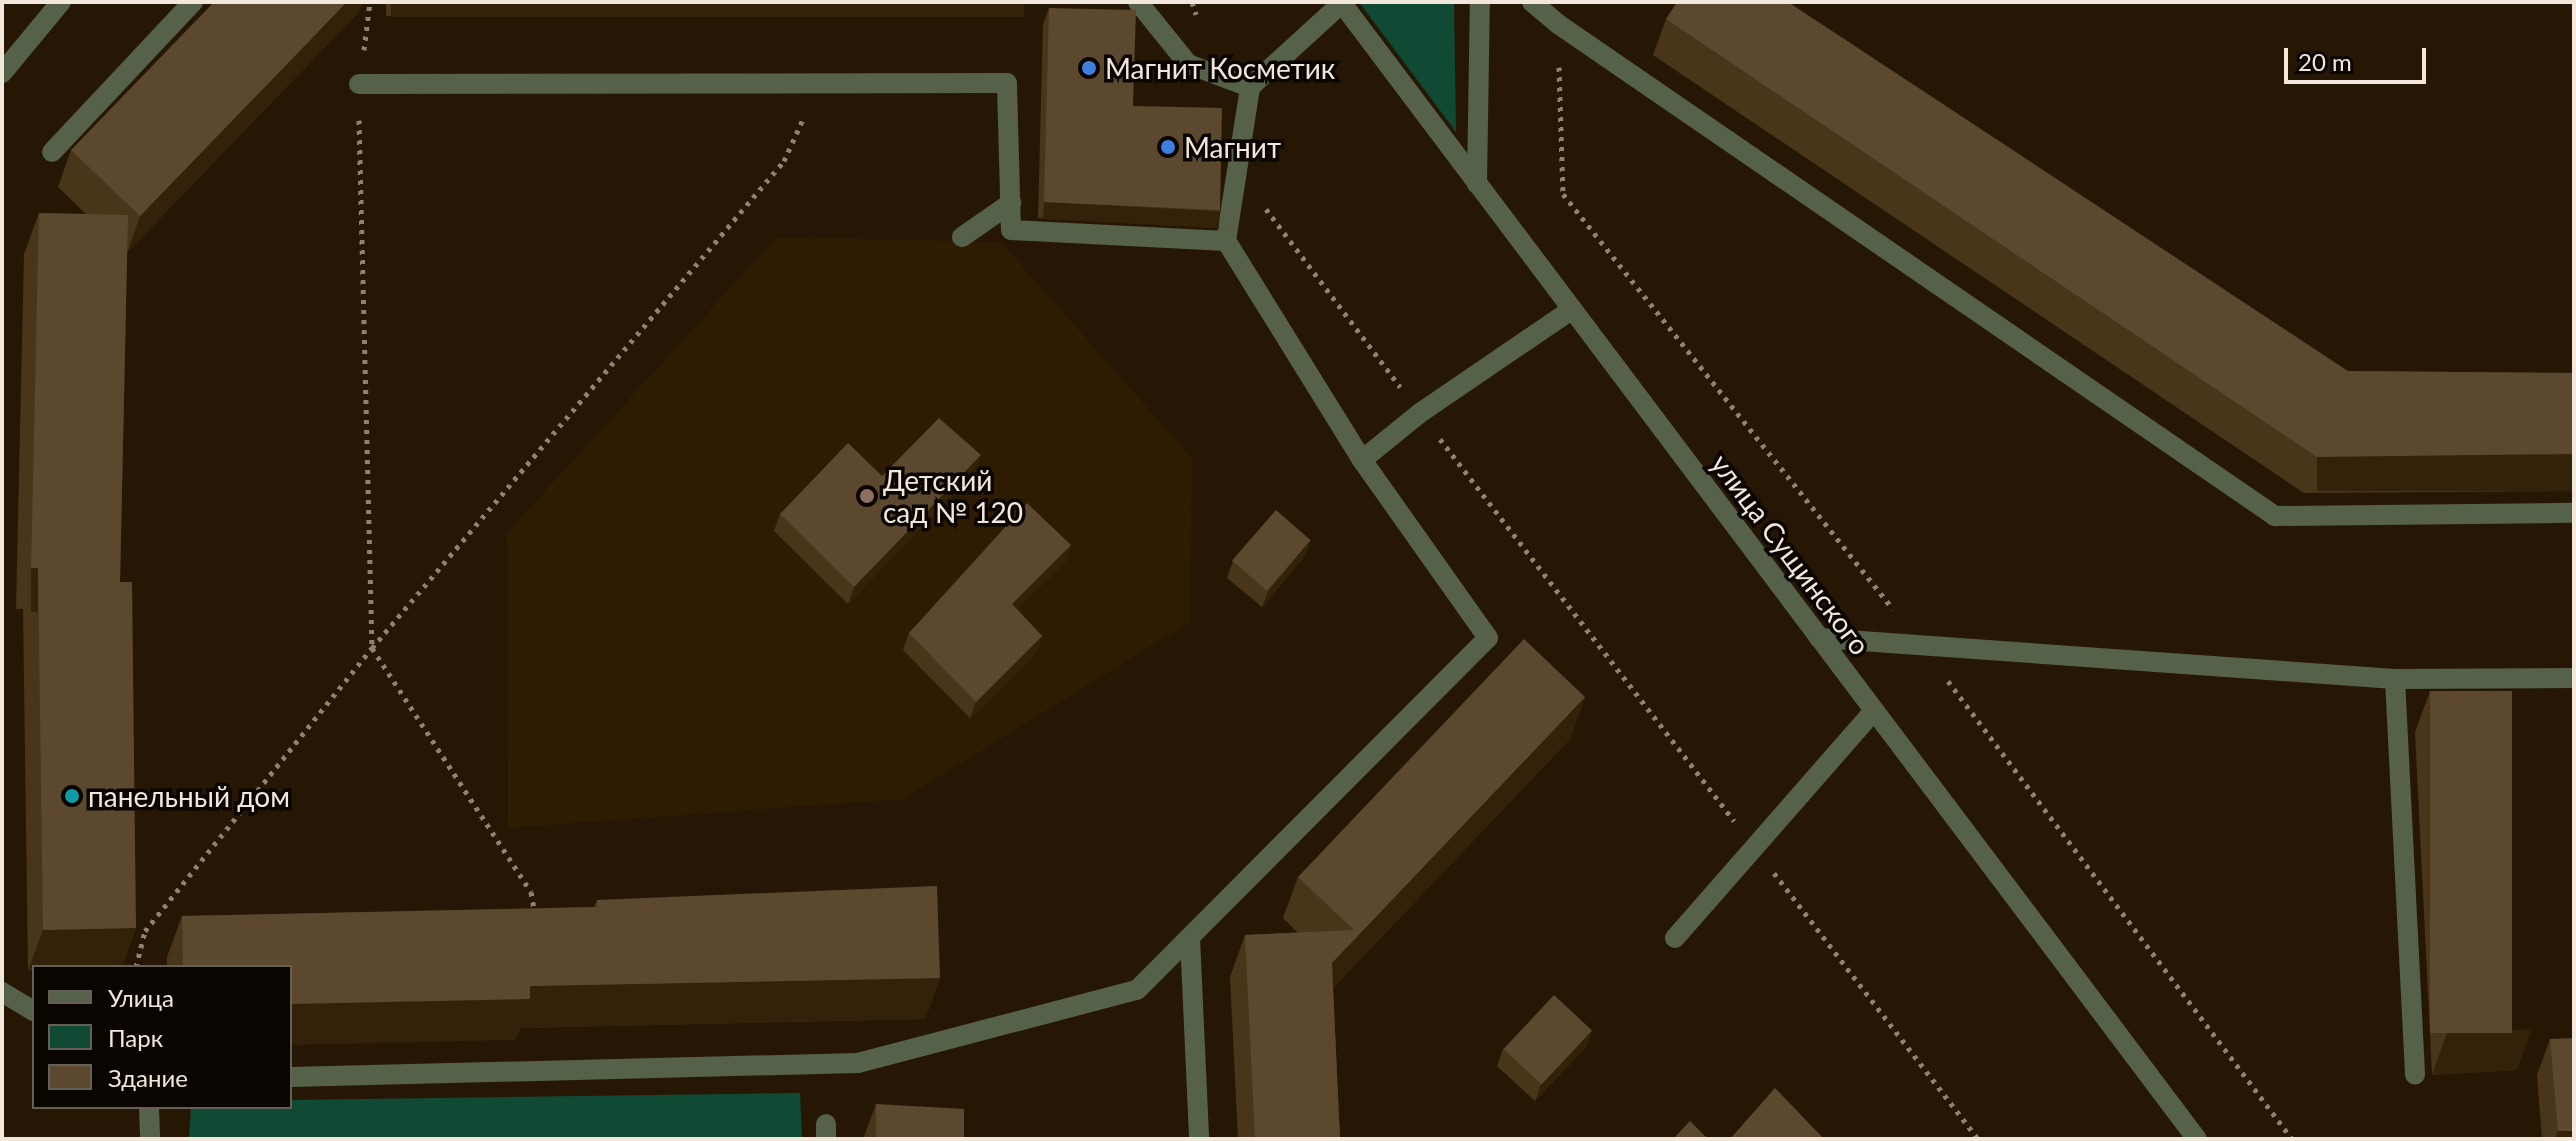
<!DOCTYPE html>
<meta charset="utf-8">
<style>
body{margin:0}
#map{position:relative;width:2576px;height:1141px;overflow:hidden;background:#261705;font-family:Lato,sans-serif}
div>[style]{position:absolute}
[style*='--x']{left:calc(var(--x)*1px);top:calc(var(--y)*1px);width:calc(var(--w)*1px);rotate:calc(var(--a)*1deg)}
.built>*{inset:0;background:#2e1c02}
.green>*{inset:0;background:#104a34}
.path>*{height:5px;margin-top:-2.5px;transform-origin:0;background:repeating-linear-gradient(90deg,#8f8274 0 4px,transparent 0 10px)}
.minor>*{height:20px;margin:-10px;padding:0 10px;transform-origin:10px;border-radius:10px;background:#56614a}
.wall>*{inset:0;background:#49351a;transform-origin:0 0}
.shaded-wall>*{inset:0;background:#332109;transform-origin:0 0}
.building>*{inset:0;background:#5b482f;transform-origin:0 0}
.dots>*{width:22px;height:22px;translate:-50% -50%;box-sizing:border-box;border:4px solid #0a0501;border-radius:50%}
span{translate:-50% -50%;white-space:nowrap;text-align:center;line-height:1.15;-webkit-text-stroke:7px #0a0501;paint-order:stroke}
.poi-label{font-size:28px;color:#f1e7db}
.left{translate:0 -50%;text-align:left}
.street-label{font-size:28px;color:#f1e7db}
.frame{position:absolute;inset:0;border:4px solid #f1e7db;pointer-events:none}
.legend{position:absolute;left:32px;top:965px;width:260px;height:144px;box-sizing:border-box;background:#0a0501;border:2px solid #665f58;margin:0;padding:10px 14px;list-style:none;font-size:24px;color:#f1e7db}
.legend li{display:flex;align-items:center;gap:16px;height:40px}
.legend b{width:40px;border:2px solid #665f58}
.scale{position:absolute;left:2284px;top:48px;width:142px;height:36px;box-sizing:border-box;border:4px solid #f1e7db;border-top:0;padding-left:10px;font-size:24px;line-height:28px;white-space:nowrap;color:#f1e7db;-webkit-text-stroke:6px #0a0501;paint-order:stroke}
</style>
<div id="map">
<div class="built">
<div style="clip-path:polygon(777px 237px,1001px 242px,1192px 458px,1190px 622px,903px 799px,508px 828px,507px 533px)"></div>
</div>
<div class="green">
<div style="clip-path:polygon(1359px 2px,1454px 2px,1456px 132px)"></div>
<div style="clip-path:polygon(800px 1093px,802px 1139px,189px 1139px,191px 1107px,290px 1107px,290px 1100px)"></div>
</div>
<div class="path">
<div style="--x:1192;--y:2;--w:13;--a:72"></div>
<div style="--x:364;--y:50;--w:48;--a:-82.9"></div>
<div style="--x:1559;--y:67;--w:127;--a:88.2"></div>
<div style="--x:1563;--y:194;--w:530;--a:51.51"></div>
<div style="--x:359;--y:120;--w:528;--a:88.59"></div>
<div style="--x:372;--y:648;--w:291;--a:56.9"></div>
<div style="--x:531;--y:892;--w:22;--a:80"></div>
<div style="--x:1266;--y:209;--w:223;--a:53"></div>
<div style="--x:1440;--y:439;--w:482;--a:52.4"></div>
<div style="--x:1948;--y:681;--w:573;--a:53.09"></div>
<div style="--x:1774;--y:873;--w:335;--a:52.5"></div>
<div style="--x:136;--y:967;--w:37;--a:-76"></div>
<div style="--x:145;--y:931;--w:363;--a:-51.3"></div>
<div style="--x:372;--y:648;--w:638;--a:-49.77"></div>
<div style="--x:784;--y:161;--w:48;--a:-65.6"></div>
</div>
<div class="minor">
<div style="--x:1138;--y:2;--w:80;--a:51.1"></div>
<div style="--x:1188;--y:64;--w:66;--a:20.4"></div>
<div style="--x:1341;--y:2;--w:1423;--a:53.03"></div>
<div style="--x:1532;--y:2;--w:34;--a:40"></div>
<div style="--x:1558;--y:24;--w:870;--a:34.46"></div>
<div style="--x:2275;--y:516;--w:299;--a:-0.6"></div>
<div style="--x:2;--y:73;--w:92;--a:-50.3"></div>
<div style="--x:52;--y:152;--w:206;--a:-46.8"></div>
<div style="--x:1477;--y:184;--w:182;--a:-89.1"></div>
<div style="--x:962;--y:237;--w:60;--a:-34.8"></div>
<div style="--x:1226;--y:241;--w:156;--a:-81.1"></div>
<div style="--x:1250;--y:87;--w:125;--a:-42.4"></div>
<div style="--x:1362;--y:460;--w:75;--a:-39"></div>
<div style="--x:1420;--y:413;--w:183;--a:-34.3"></div>
<div style="--x:1819;--y:638;--w:577;--a:4.07"></div>
<div style="--x:2395;--y:679;--w:179;--a:-0.3"></div>
<div style="--x:2395;--y:679;--w:396;--a:87.1"></div>
<div style="--x:1190;--y:938;--w:201;--a:87.4"></div>
<div style="--x:1675;--y:938;--w:302;--a:-48.8"></div>
<div style="--x:2;--y:992;--w:37;--a:31"></div>
<div style="--x:290;--y:1077;--w:568;--a:-1.41"></div>
<div style="--x:858;--y:1063;--w:288;--a:-14.7"></div>
<div style="--x:1137;--y:990;--w:497;--a:-45.1"></div>
<div style="--x:1488;--y:638;--w:218;--a:-125.3"></div>
<div style="--x:1362;--y:460;--w:258;--a:-121.8"></div>
<div style="--x:1226;--y:241;--w:215;--a:-177.1"></div>
<div style="--x:1011;--y:230;--w:147;--a:-91.6"></div>
<div style="--x:1007;--y:83;--w:648;--a:179.91"></div>
<div style="--x:149;--y:1107;--w:32;--a:88"></div>
<div style="--x:826;--y:1124;--w:15;--a:90"></div>
</div>
<div class="wall">
<div style="left:386px;top:2px;width:638px;height:14px"></div>
<div style="clip-path:polygon(1049px 8px,1133px 106px,1220px 210px,1213px 226px,1038px 218px,1043px 24px)"></div>
<div style="clip-path:polygon(359px 12px,127px 252px,120px 582px,136px 928px,122px 967px,34px 967px,28px 971px,23px 609px,16px 609px,24px 254px,39px 213px,86px 214px,58px 187px,71px 150px)"></div>
<div style="clip-path:polygon(1666px 19px,2348px 371px,2574px 373px,2574px 491px,2304px 493px,1653px 55px)"></div>
<div style="clip-path:polygon(975px 471px,848px 604px,774px 531px,780px 514px,882px 476px)"></div>
<div style="clip-path:polygon(1071px 545px,1065px 562px,1017px 609px,1042px 636px,1036px 652px,970px 718px,903px 650px,909px 633px)"></div>
<div style="clip-path:polygon(1305px 556px,1262px 607px,1227px 578px,1233px 561px)"></div>
<div style="clip-path:polygon(2430px 691px,2517px 1070px,2432px 1075px,2415px 732px)"></div>
<div style="clip-path:polygon(1585px 697px,1570px 739px,1333px 988px,1340px 1139px,1238px 1139px,1230px 977px,1245px 935px,1298px 933px,1283px 918px,1298px 877px)"></div>
<div style="clip-path:polygon(597px 900px,940px 978px,925px 1019px,520px 1028px,515px 1040px,290px 967px,167px 967px,167px 957px,182px 916px,594px 907px)"></div>
<div style="clip-path:polygon(1592px 1030px,1586px 1047px,1535px 1101px,1497px 1066px,1503px 1049px)"></div>
<div style="clip-path:polygon(2550px 1039px,2574px 1139px,2542px 1139px,2537px 1075px)"></div>
<div style="clip-path:polygon(876px 1104px,964px 1139px,863px 1139px)"></div>
</div>
<div class="shaded-wall">
<div style="clip-path:polygon(347px 2px,363px 2px,359px 12px,127px 253px,140px 216px)"></div>
<div style="left:391px;top:2px;width:633px;height:15px"></div>
<div style="left:1044px;top:202px;width:176px;height:17px;rotate:3deg"></div>
<div style="left:2574px;top:454px;width:37px;height:257px;rotate:90deg"></div>
<div style="clip-path:polygon(981px 455px,975px 471px,848px 604px,854px 587px)"></div>
<div style="clip-path:polygon(1311px 540px,1305px 556px,1262px 607px,1268px 591px)"></div>
<div style="clip-path:polygon(1071px 545px,1065px 562px,1006px 621px,1012px 604px)"></div>
<div style="left:31px;top:568px;width:7px;height:44px"></div>
<div style="clip-path:polygon(1042px 636px,1036px 652px,970px 718px,976px 702px)"></div>
<div style="clip-path:polygon(1585px 697px,1570px 739px,1317px 1005px,1332px 963px)"></div>
<div style="clip-path:polygon(136px 928px,122px 967px,34px 967px,34px 971px,28px 971px,43px 930px)"></div>
<div style="clip-path:polygon(940px 978px,925px 1019px,520px 1028px,515px 1040px,290px 1045px,290px 1004px,530px 986px)"></div>
<div style="clip-path:polygon(2532px 1029px,2517px 1070px,2432px 1075px,2447px 1033px)"></div>
<div style="clip-path:polygon(1592px 1030px,1586px 1047px,1535px 1101px,1541px 1084px)"></div>
<div style="clip-path:polygon(2558px 1131px,2574px 1131px,2574px 1139px,2555px 1139px)"></div>
</div>
<div class="building">
<div style="clip-path:polygon(214px 2px,347px 2px,140px 216px,71px 150px)"></div>
<div style="clip-path:polygon(1677px 2px,1788px 2px,2348px 371px,2574px 373px,2574px 454px,2317px 457px,1666px 19px)"></div>
<div style="clip-path:polygon(1049px 8px,1136px 10px,1133px 106px,1222px 108px,1220px 210px,1044px 202px)"></div>
<div style="clip-path:polygon(39px 213px,128px 215px,120px 582px,132px 582px,136px 928px,43px 930px,38px 568px,31px 568px)"></div>
<div style="clip-path:polygon(939px 418px,981px 455px,854px 587px,780px 514px,848px 443px,882px 476px)"></div>
<div style="clip-path:polygon(1027px 503px,1071px 545px,1012px 604px,1042px 636px,976px 702px,909px 633px)"></div>
<div style="left:1276px;top:510px;width:46px;height:67px;rotate:41deg"></div>
<div style="clip-path:polygon(1524px 639px,1585px 697px,1332px 963px,1340px 1139px,1255px 1139px,1245px 935px,1354px 930px,1298px 877px)"></div>
<div style="left:2430px;top:691px;width:82px;height:342px"></div>
<div style="clip-path:polygon(937px 886px,940px 978px,530px 986px,530px 999px,290px 1004px,290px 967px,183px 967px,182px 916px,597px 907px,597px 900px)"></div>
<div style="left:1554px;top:995px;width:52px;height:74px;rotate:43deg"></div>
<div style="clip-path:polygon(2574px 1038px,2574px 1131px,2558px 1131px,2550px 1039px)"></div>
<div style="clip-path:polygon(1775px 1088px,1824px 1139px,1730px 1139px)"></div>
<div style="clip-path:polygon(876px 1104px,964px 1109px,964px 1139px,876px 1139px)"></div>
<div style="clip-path:polygon(1690px 1121px,1708px 1139px,1673px 1139px)"></div>
</div>
<div class="dots">
<div style="left:1089px;top:68px;background:#3f7fe0"></div>
<div style="left:1168px;top:147px;background:#3f7fe0"></div>
<div style="left:867px;top:496px;background:#8d6e63"></div>
<div style="left:72px;top:796px;background:#0f9aa8"></div>
</div>
<div class="poi-label">
<span class="left" style="left:1105px;top:68px">Магнит Косметик</span>
<span class="left" style="left:1184px;top:147px">Магнит</span>
<span class="left" style="left:883px;top:496px">Детский<br>сад № 120</span>
<span class="left" style="left:88px;top:796px">панельный дом</span>
</div>
<div class="street-label">
<span style="left:1791px;top:554px;rotate:53deg">улица Сущинского</span>
</div>
<div class="frame"></div>
<ul class="legend">
<li><b style="height:10px;background:#56614a"></b>Улица</li>
<li><b style="height:22px;background:#104a34"></b>Парк</li>
<li><b style="height:22px;background:#5b482f"></b>Здание</li>
</ul>
<div class="scale">20 m</div>
</div>
